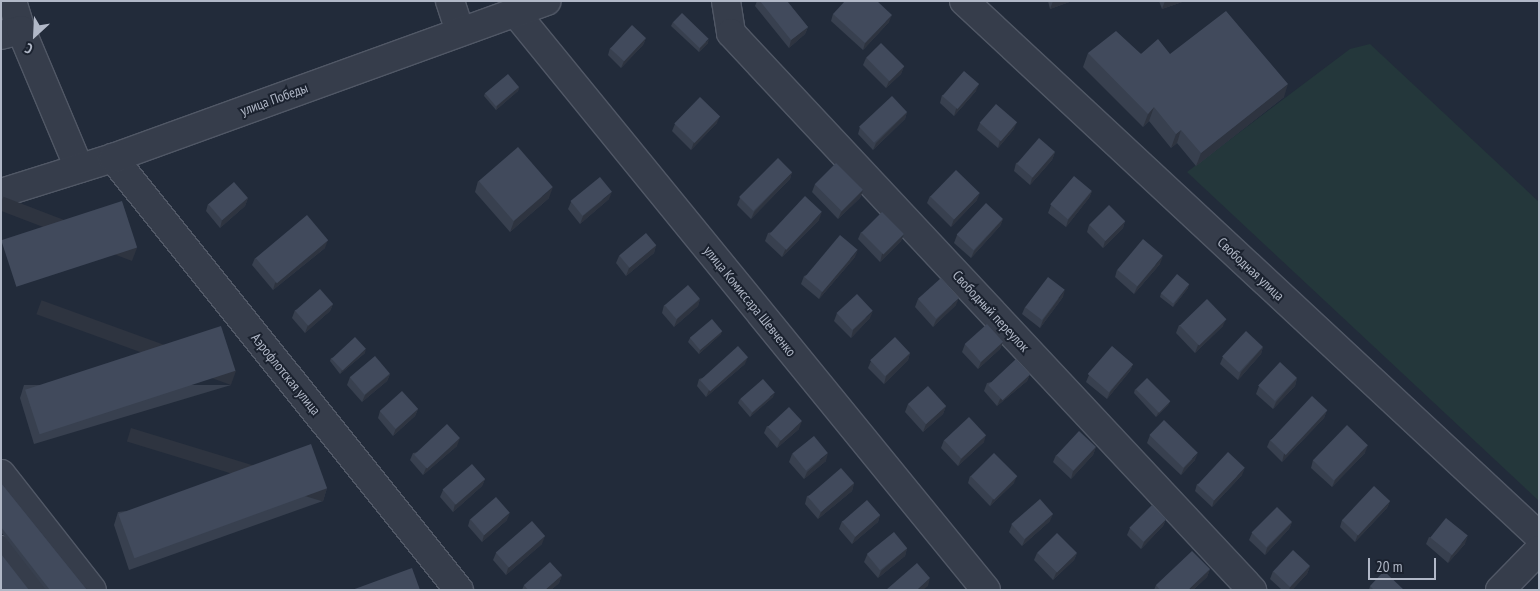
<!DOCTYPE html>
<meta charset="utf-8">
<style>
body{margin:0}
#map{position:relative;width:1540px;height:591px;overflow:hidden;background:#222b3a;font-family:"PT Sans Narrow",sans-serif}
div>[style]{position:absolute}
[style*='--x']{left:calc(var(--x)*1px);top:calc(var(--y)*1px);width:calc(var(--w)*1px);rotate:calc(var(--a)*1deg)}
.green>*{inset:0;background:#24373b}
.roads{filter:drop-shadow(1px 0 #515866) drop-shadow(-1px 0 #515866) drop-shadow(0 1px #515866) drop-shadow(0 -1px #515866)}
.minor>*{height:28px;margin:-14px;padding:0 14px;transform-origin:14px;border-radius:14px;background:#363d4b}
.wall>*{inset:0;background:#38404f}
.shaded-wall>*{inset:0;background:#2e3440;transform-origin:0 0}
.building>*{inset:0;background:#414a5c;transform-origin:0 0}
span{translate:-50% -50%;white-space:nowrap;text-align:center;line-height:1.15;-webkit-text-stroke:4px #1b222f;paint-order:stroke}
.street-label{font-size:14px;color:#b1b8c7}
.frame{position:absolute;inset:0;border:2px solid #b1b8c7;pointer-events:none}
.north{position:absolute;left:10px;top:10px;width:50px;height:50px;-webkit-text-stroke:4px #1b222f;paint-order:stroke;rotate:205deg;font-size:14px;font-weight:700;line-height:20px;text-align:center;color:#b1b8c7}
.north::after{content:'';display:block;margin:auto;width:18px;height:22px;background:#b1b8c7;clip-path:polygon(50% 0,100% 100%,50% 72%,0 100%)}
.scale{position:absolute;left:1368px;top:558px;width:68px;height:22px;box-sizing:border-box;border:2px solid #b1b8c7;border-top:0;padding-left:6px;font-size:15px;line-height:18px;white-space:nowrap;color:#b1b8c7;-webkit-text-stroke:4px #1b222f;paint-order:stroke}
</style>
<div id="map">
<div class="green">
<div style="clip-path:polygon(1370px 44px,1539px 202px,1539px 501px,1187px 172px,1350px 49px)"></div>
</div>
<div class="roads">
<div class="minor">
<div style="--x:12;--y:1;--w:30;--a:73"></div>
<div style="--x:450;--y:1;--w:32;--a:72"></div>
<div style="--x:726;--y:1;--w:32;--a:81"></div>
<div style="--x:731;--y:33;--w:763;--a:46.91"></div>
<div style="--x:964;--y:1;--w:785;--a:42.94"></div>
<div style="--x:514;--y:11;--w:747;--a:50.81"></div>
<div style="--x:1;--y:35;--w:21;--a:-14"></div>
<div style="--x:21;--y:30;--w:150;--a:67.2"></div>
<div style="--x:113;--y:158;--w:553;--a:51.31"></div>
<div style="--x:1;--y:193;--w:117;--a:-17.4"></div>
<div style="--x:113;--y:158;--w:461;--a:-19.9"></div>
<div style="--x:1;--y:474;--w:147;--a:51.9"></div>
<div style="--x:1;--y:550;--w:52;--a:50.5"></div>
<div style="--x:1500;--y:590;--w:56;--a:-45.7"></div>
</div>
</div>
<div class="wall">
<div style="clip-path:polygon(757px 1px,787px 1px,808px 27px,805px 34px,789px 48px,755px 6px)"></div>
<div style="clip-path:polygon(1048px 1px,1072px 1px,1050px 9px)"></div>
<div style="clip-path:polygon(1159px 1px,1185px 1px,1162px 9px)"></div>
<div style="clip-path:polygon(833px 14px,889px 22px,863px 50px,831px 21px)"></div>
<div style="clip-path:polygon(673px 22px,708px 43px,699px 52px,671px 26px)"></div>
<div style="clip-path:polygon(646px 38px,643px 45px,621px 68px,608px 55px,610px 48px)"></div>
<div style="clip-path:polygon(1088px 53px,1170px 54px,1284px 97px,1196px 166px,1177px 143px,1171px 148px,1149px 121px,1143px 127px,1083px 67px)"></div>
<div style="clip-path:polygon(866px 58px,904px 66px,901px 74px,886px 88px,863px 65px)"></div>
<div style="clip-path:polygon(519px 87px,518px 91px,496px 110px,484px 96px,485px 93px)"></div>
<div style="clip-path:polygon(976px 91px,954px 116px,940px 103px,942px 95px)"></div>
<div style="clip-path:polygon(907px 112px,905px 119px,873px 150px,858px 134px,860px 127px)"></div>
<div style="clip-path:polygon(717px 123px,691px 150px,672px 131px,675px 124px)"></div>
<div style="clip-path:polygon(980px 123px,1014px 129px,998px 148px,977px 130px)"></div>
<div style="clip-path:polygon(1055px 152px,1052px 160px,1030px 185px,1014px 171px,1016px 163px)"></div>
<div style="clip-path:polygon(792px 172px,790px 179px,751px 219px,737px 205px,740px 198px)"></div>
<div style="clip-path:polygon(478px 181px,549px 198px,510px 232px,475px 192px)"></div>
<div style="clip-path:polygon(815px 184px,863px 190px,860px 198px,838px 219px,812px 192px)"></div>
<div style="clip-path:polygon(1092px 191px,1089px 198px,1066px 227px,1048px 213px,1051px 205px)"></div>
<div style="clip-path:polygon(930px 196px,977px 200px,951px 227px,927px 203px)"></div>
<div style="clip-path:polygon(248px 198px,245px 206px,220px 228px,206px 211px,208px 204px)"></div>
<div style="clip-path:polygon(609px 199px,580px 224px,568px 209px,571px 202px)"></div>
<div style="clip-path:polygon(1003px 219px,1000px 226px,971px 258px,954px 243px,957px 235px)"></div>
<div style="clip-path:polygon(819px 220px,782px 257px,765px 241px,768px 233px)"></div>
<div style="clip-path:polygon(1125px 221px,1123px 228px,1103px 248px,1087px 232px,1089px 225px)"></div>
<div style="clip-path:polygon(861px 232px,904px 234px,901px 241px,880px 262px,858px 239px)"></div>
<div style="clip-path:polygon(656px 245px,654px 253px,626px 276px,616px 263px,619px 256px)"></div>
<div style="clip-path:polygon(325px 248px,273px 290px,252px 265px,255px 258px)"></div>
<div style="clip-path:polygon(855px 257px,819px 299px,801px 284px,804px 276px)"></div>
<div style="clip-path:polygon(1160px 264px,1134px 294px,1115px 277px,1117px 270px)"></div>
<div style="clip-path:polygon(1188px 288px,1173px 307px,1160px 297px,1161px 293px)"></div>
<div style="clip-path:polygon(1063px 297px,1040px 328px,1022px 314px,1025px 307px)"></div>
<div style="clip-path:polygon(700px 299px,698px 306px,674px 327px,662px 313px,664px 305px)"></div>
<div style="clip-path:polygon(918px 299px,956px 305px,933px 327px,915px 307px)"></div>
<div style="clip-path:polygon(333px 304px,330px 311px,305px 333px,292px 318px,295px 310px)"></div>
<div style="clip-path:polygon(837px 313px,870px 318px,851px 338px,834px 321px)"></div>
<div style="clip-path:polygon(1179px 325px,1223px 326px,1195px 353px,1176px 333px)"></div>
<div style="clip-path:polygon(721px 334px,699px 354px,688px 342px,690px 338px)"></div>
<div style="clip-path:polygon(1003px 342px,1000px 349px,978px 369px,962px 352px,965px 344px)"></div>
<div style="clip-path:polygon(1263px 347px,1261px 354px,1238px 380px,1220px 364px,1223px 357px)"></div>
<div style="clip-path:polygon(365px 353px,340px 374px,330px 361px,331px 358px)"></div>
<div style="clip-path:polygon(910px 353px,908px 360px,884px 384px,868px 368px,871px 361px)"></div>
<div style="clip-path:polygon(745px 364px,706px 397px,697px 386px,699px 379px)"></div>
<div style="clip-path:polygon(1133px 364px,1130px 371px,1107px 399px,1086px 382px,1089px 375px)"></div>
<div style="clip-path:polygon(390px 374px,387px 381px,362px 402px,347px 385px,350px 377px)"></div>
<div style="clip-path:polygon(1030px 374px,1027px 381px,997px 406px,984px 391px,987px 383px)"></div>
<div style="clip-path:polygon(1297px 378px,1295px 386px,1273px 409px,1256px 394px,1259px 386px)"></div>
<div style="clip-path:polygon(24px 385px,231px 385px,34px 444px,20px 398px)"></div>
<div style="clip-path:polygon(1135px 389px,1170px 401px,1168px 405px,1156px 417px,1134px 393px)"></div>
<div style="clip-path:polygon(773px 397px,750px 417px,738px 403px,740px 399px)"></div>
<div style="clip-path:polygon(908px 404px,946px 406px,943px 414px,923px 432px,905px 412px)"></div>
<div style="clip-path:polygon(418px 409px,415px 416px,393px 436px,378px 418px,380px 411px)"></div>
<div style="clip-path:polygon(1327px 410px,1324px 418px,1282px 462px,1267px 447px,1270px 440px)"></div>
<div style="clip-path:polygon(767px 426px,799px 429px,777px 448px,764px 433px)"></div>
<div style="clip-path:polygon(1150px 435px,1195px 460px,1181px 475px,1147px 443px)"></div>
<div style="clip-path:polygon(944px 440px,984px 442px,958px 466px,941px 448px)"></div>
<div style="clip-path:polygon(457px 446px,423px 475px,410px 460px,413px 453px)"></div>
<div style="clip-path:polygon(1096px 447px,1093px 455px,1071px 479px,1053px 462px,1056px 455px)"></div>
<div style="clip-path:polygon(1365px 453px,1332px 487px,1311px 468px,1313px 460px)"></div>
<div style="clip-path:polygon(792px 454px,826px 461px,804px 479px,789px 462px)"></div>
<div style="clip-path:polygon(1242px 475px,1212px 507px,1195px 491px,1197px 484px)"></div>
<div style="clip-path:polygon(970px 476px,1014px 483px,990px 506px,968px 483px)"></div>
<div style="clip-path:polygon(485px 479px,482px 486px,453px 512px,440px 497px,443px 490px)"></div>
<div style="clip-path:polygon(1px 483px,87px 590px,46px 590px,1px 532px)"></div>
<div style="clip-path:polygon(854px 483px,852px 491px,818px 519px,805px 504px,807px 496px)"></div>
<div style="clip-path:polygon(327px 488px,323px 501px,129px 570px,114px 525px,118px 512px)"></div>
<div style="clip-path:polygon(1390px 501px,1387px 508px,1355px 542px,1340px 527px,1342px 520px)"></div>
<div style="clip-path:polygon(880px 515px,878px 522px,852px 544px,839px 529px,842px 521px)"></div>
<div style="clip-path:polygon(470px 519px,507px 520px,482px 542px,468px 526px)"></div>
<div style="clip-path:polygon(1166px 519px,1163px 526px,1141px 549px,1127px 535px,1130px 528px)"></div>
<div style="clip-path:polygon(1050px 521px,1022px 546px,1009px 532px,1012px 524px)"></div>
<div style="clip-path:polygon(1292px 522px,1289px 529px,1265px 555px,1249px 540px,1252px 533px)"></div>
<div style="clip-path:polygon(1429px 537px,1465px 544px,1448px 563px,1426px 544px)"></div>
<div style="clip-path:polygon(542px 544px,506px 575px,493px 560px,496px 553px)"></div>
<div style="clip-path:polygon(907px 548px,905px 556px,878px 578px,864px 562px,867px 555px)"></div>
<div style="clip-path:polygon(1037px 553px,1077px 553px,1074px 560px,1053px 580px,1034px 560px)"></div>
<div style="clip-path:polygon(1310px 566px,1307px 574px,1292px 590px,1282px 590px,1270px 579px,1273px 571px)"></div>
<div style="clip-path:polygon(1210px 569px,1207px 577px,1193px 590px,1154px 590px,1156px 585px)"></div>
<div style="clip-path:polygon(562px 575px,559px 583px,551px 590px,522px 590px,524px 585px)"></div>
<div style="clip-path:polygon(1370px 586px,1404px 590px,1369px 590px)"></div>
</div>
<div class="shaded-wall">
<div style="clip-path:polygon(1053px 1px,1072px 1px,1050px 9px)"></div>
<div style="clip-path:polygon(1165px 1px,1185px 1px,1162px 9px)"></div>
<div style="clip-path:polygon(892px 15px,889px 22px,863px 50px,865px 43px)"></div>
<div style="clip-path:polygon(808px 27px,805px 34px,789px 48px,791px 40px)"></div>
<div style="clip-path:polygon(646px 38px,643px 45px,621px 68px,624px 61px)"></div>
<div style="clip-path:polygon(709px 39px,708px 43px,699px 52px,700px 48px)"></div>
<div style="clip-path:polygon(904px 66px,901px 74px,886px 88px,889px 81px)"></div>
<div style="clip-path:polygon(979px 84px,976px 91px,954px 116px,956px 109px)"></div>
<div style="clip-path:polygon(1288px 84px,1284px 97px,1196px 166px,1201px 153px)"></div>
<div style="clip-path:polygon(519px 87px,518px 91px,496px 110px,497px 106px)"></div>
<div style="clip-path:polygon(1154px 107px,1149px 121px,1143px 127px,1148px 114px)"></div>
<div style="clip-path:polygon(907px 112px,905px 119px,873px 150px,876px 143px)"></div>
<div style="clip-path:polygon(720px 116px,717px 123px,691px 150px,694px 142px)"></div>
<div style="clip-path:polygon(1017px 122px,1014px 129px,998px 148px,1000px 140px)"></div>
<div style="clip-path:polygon(1181px 130px,1177px 143px,1171px 148px,1176px 134px)"></div>
<div style="clip-path:polygon(1055px 152px,1052px 160px,1030px 185px,1032px 178px)"></div>
<div style="clip-path:polygon(792px 172px,790px 179px,751px 219px,754px 212px)"></div>
<div style="clip-path:polygon(553px 187px,549px 198px,510px 232px,514px 221px)"></div>
<div style="clip-path:polygon(863px 190px,860px 198px,838px 219px,841px 212px)"></div>
<div style="clip-path:polygon(1092px 191px,1089px 198px,1066px 227px,1068px 220px)"></div>
<div style="clip-path:polygon(612px 192px,609px 199px,580px 224px,583px 216px)"></div>
<div style="clip-path:polygon(980px 193px,977px 200px,951px 227px,954px 219px)"></div>
<div style="clip-path:polygon(248px 198px,245px 206px,220px 228px,222px 220px)"></div>
<div style="clip-path:polygon(822px 212px,819px 220px,782px 257px,785px 250px)"></div>
<div style="clip-path:polygon(1003px 219px,1000px 226px,971px 258px,974px 251px)"></div>
<div style="clip-path:polygon(1125px 221px,1123px 228px,1103px 248px,1105px 241px)"></div>
<div style="clip-path:polygon(904px 234px,901px 241px,880px 262px,882px 254px)"></div>
<div style="clip-path:polygon(328px 240px,325px 248px,273px 290px,275px 283px)"></div>
<div style="clip-path:polygon(656px 245px,654px 253px,626px 276px,629px 268px)"></div>
<div style="left:137px;top:248px;width:14px;height:143px;rotate:111deg"></div>
<div style="clip-path:polygon(858px 250px,855px 257px,819px 299px,822px 292px)"></div>
<div style="clip-path:polygon(1163px 256px,1160px 264px,1134px 294px,1137px 287px)"></div>
<div style="clip-path:polygon(1189px 284px,1188px 288px,1173px 307px,1175px 303px)"></div>
<div style="clip-path:polygon(1065px 290px,1063px 297px,1040px 328px,1043px 320px)"></div>
<div style="clip-path:polygon(959px 298px,956px 305px,933px 327px,936px 320px)"></div>
<div style="clip-path:polygon(700px 299px,698px 306px,674px 327px,677px 319px)"></div>
<div style="clip-path:polygon(333px 304px,330px 311px,305px 333px,308px 325px)"></div>
<div style="clip-path:polygon(873px 311px,870px 318px,851px 338px,853px 330px)"></div>
<div style="clip-path:polygon(1226px 319px,1223px 326px,1195px 353px,1198px 345px)"></div>
<div style="clip-path:polygon(722px 331px,721px 334px,699px 354px,700px 350px)"></div>
<div style="clip-path:polygon(1003px 342px,1000px 349px,978px 369px,981px 362px)"></div>
<div style="clip-path:polygon(1263px 347px,1261px 354px,1238px 380px,1241px 372px)"></div>
<div style="clip-path:polygon(366px 349px,365px 353px,340px 374px,342px 370px)"></div>
<div style="clip-path:polygon(910px 353px,908px 360px,884px 384px,886px 376px)"></div>
<div style="clip-path:polygon(748px 357px,745px 364px,706px 397px,709px 390px)"></div>
<div style="clip-path:polygon(1133px 364px,1130px 371px,1107px 399px,1110px 392px)"></div>
<div style="left:236px;top:371px;width:15px;height:207px;rotate:110deg"></div>
<div style="clip-path:polygon(390px 374px,387px 381px,362px 402px,365px 395px)"></div>
<div style="clip-path:polygon(1030px 374px,1027px 381px,997px 406px,1000px 399px)"></div>
<div style="clip-path:polygon(1297px 378px,1295px 386px,1273px 409px,1276px 402px)"></div>
<div style="clip-path:polygon(775px 393px,773px 397px,750px 417px,752px 413px)"></div>
<div style="clip-path:polygon(1170px 401px,1168px 405px,1156px 417px,1158px 413px)"></div>
<div style="clip-path:polygon(946px 406px,943px 414px,923px 432px,926px 424px)"></div>
<div style="clip-path:polygon(418px 409px,415px 416px,393px 436px,396px 428px)"></div>
<div style="clip-path:polygon(1327px 410px,1324px 418px,1282px 462px,1284px 454px)"></div>
<div style="clip-path:polygon(802px 421px,799px 429px,777px 448px,780px 441px)"></div>
<div style="clip-path:polygon(986px 435px,984px 442px,958px 466px,961px 459px)"></div>
<div style="clip-path:polygon(460px 438px,457px 446px,423px 475px,426px 468px)"></div>
<div style="clip-path:polygon(1368px 445px,1365px 453px,1332px 487px,1335px 480px)"></div>
<div style="clip-path:polygon(1096px 447px,1093px 455px,1071px 479px,1073px 471px)"></div>
<div style="clip-path:polygon(828px 453px,826px 461px,804px 479px,807px 472px)"></div>
<div style="clip-path:polygon(1198px 453px,1195px 460px,1181px 475px,1184px 468px)"></div>
<div style="clip-path:polygon(1245px 468px,1242px 475px,1212px 507px,1214px 500px)"></div>
<div style="clip-path:polygon(1017px 476px,1014px 483px,990px 506px,993px 499px)"></div>
<div style="clip-path:polygon(485px 479px,482px 486px,453px 512px,455px 504px)"></div>
<div style="clip-path:polygon(854px 483px,852px 491px,818px 519px,821px 512px)"></div>
<div style="left:327px;top:488px;width:14px;height:205px;rotate:107deg"></div>
<div style="clip-path:polygon(1390px 501px,1387px 508px,1355px 542px,1358px 534px)"></div>
<div style="clip-path:polygon(510px 513px,507px 520px,482px 542px,484px 535px)"></div>
<div style="clip-path:polygon(1053px 514px,1050px 521px,1022px 546px,1025px 539px)"></div>
<div style="clip-path:polygon(880px 515px,878px 522px,852px 544px,855px 537px)"></div>
<div style="clip-path:polygon(1166px 519px,1163px 526px,1141px 549px,1144px 542px)"></div>
<div style="clip-path:polygon(1292px 522px,1289px 529px,1265px 555px,1267px 548px)"></div>
<div style="clip-path:polygon(545px 536px,542px 544px,506px 575px,508px 568px)"></div>
<div style="clip-path:polygon(1468px 536px,1465px 544px,1448px 563px,1451px 556px)"></div>
<div style="clip-path:polygon(907px 548px,905px 556px,878px 578px,881px 571px)"></div>
<div style="clip-path:polygon(1077px 553px,1074px 560px,1053px 580px,1056px 573px)"></div>
<div style="clip-path:polygon(1310px 566px,1307px 574px,1292px 590px,1289px 590px,1290px 587px)"></div>
<div style="clip-path:polygon(1210px 569px,1207px 577px,1193px 590px,1188px 590px)"></div>
<div style="clip-path:polygon(562px 575px,559px 583px,551px 590px,545px 590px)"></div>
<div style="clip-path:polygon(930px 578px,928px 586px,923px 590px,917px 590px)"></div>
</div>
<div class="building">
<div style="clip-path:polygon(760px 1px,787px 1px,808px 27px,791px 40px)"></div>
<div style="clip-path:polygon(845px 1px,877px 1px,892px 15px,865px 43px,833px 14px)"></div>
<div style="clip-path:polygon(1226px 11px,1288px 84px,1201px 153px,1181px 130px,1176px 134px,1154px 107px,1148px 114px,1088px 53px,1116px 31px,1141px 54px,1158px 39px,1170px 54px)"></div>
<div style="left:682px;top:13px;width:37px;height:13px;rotate:44deg"></div>
<div style="left:632px;top:25px;width:19px;height:32px;rotate:43deg"></div>
<div style="left:881px;top:43px;width:33px;height:21px;rotate:45deg"></div>
<div style="left:964px;top:71px;width:20px;height:33px;rotate:41deg"></div>
<div style="left:508px;top:74px;width:17px;height:30px;rotate:50deg"></div>
<div style="left:892px;top:96px;width:22px;height:45px;rotate:47deg"></div>
<div style="left:700px;top:97px;width:28px;height:37px;rotate:44deg"></div>
<div style="left:996px;top:104px;width:28px;height:25px;rotate:41deg"></div>
<div style="left:1039px;top:138px;width:21px;height:34px;rotate:41deg"></div>
<div style="left:518px;top:147px;width:53px;height:52px;rotate:49deg"></div>
<div style="left:778px;top:158px;width:20px;height:55px;rotate:45deg"></div>
<div style="left:836px;top:163px;width:38px;height:30px;rotate:45deg"></div>
<div style="left:956px;top:170px;width:33px;height:37px;rotate:44deg"></div>
<div style="left:1074px;top:176px;width:23px;height:37px;rotate:40deg"></div>
<div style="left:600px;top:177px;width:19px;height:38px;rotate:51deg"></div>
<div style="left:234px;top:182px;width:21px;height:34px;rotate:49deg"></div>
<div style="left:805px;top:196px;width:23px;height:52px;rotate:43deg"></div>
<div style="left:122px;top:201px;width:49px;height:127px;rotate:72deg"></div>
<div style="left:986px;top:203px;width:23px;height:43px;rotate:43deg"></div>
<div style="left:1109px;top:205px;width:23px;height:28px;rotate:45deg"></div>
<div style="left:882px;top:212px;width:31px;height:29px;rotate:45deg"></div>
<div style="left:307px;top:215px;width:33px;height:67px;rotate:50deg"></div>
<div style="left:646px;top:233px;width:16px;height:35px;rotate:50deg"></div>
<div style="left:840px;top:235px;width:23px;height:55px;rotate:40deg"></div>
<div style="left:1143px;top:239px;width:26px;height:40px;rotate:40deg"></div>
<div style="left:1177px;top:274px;width:16px;height:25px;rotate:40deg"></div>
<div style="left:1048px;top:277px;width:21px;height:38px;rotate:37deg"></div>
<div style="left:941px;top:278px;width:27px;height:31px;rotate:48deg"></div>
<div style="left:688px;top:285px;width:18px;height:31px;rotate:49deg"></div>
<div style="left:320px;top:289px;width:20px;height:33px;rotate:49deg"></div>
<div style="left:857px;top:294px;width:23px;height:28px;rotate:47deg"></div>
<div style="left:1207px;top:299px;width:28px;height:38px;rotate:46deg"></div>
<div style="left:712px;top:319px;width:16px;height:29px;rotate:50deg"></div>
<div style="left:987px;top:324px;width:24px;height:30px;rotate:48deg"></div>
<div style="left:221px;top:326px;width:47px;height:206px;rotate:72deg"></div>
<div style="left:1246px;top:331px;width:23px;height:35px;rotate:43deg"></div>
<div style="left:355px;top:337px;width:16px;height:32px;rotate:47deg"></div>
<div style="left:895px;top:337px;width:22px;height:34px;rotate:47deg"></div>
<div style="left:738px;top:346px;width:15px;height:51px;rotate:48deg"></div>
<div style="left:1112px;top:346px;width:28px;height:37px;rotate:41deg"></div>
<div style="left:375px;top:356px;width:23px;height:33px;rotate:50deg"></div>
<div style="left:1016px;top:359px;width:21px;height:38px;rotate:47deg"></div>
<div style="left:1280px;top:362px;width:23px;height:32px;rotate:43deg"></div>
<div style="left:1147px;top:378px;width:33px;height:16px;rotate:45deg"></div>
<div style="left:763px;top:379px;width:18px;height:30px;rotate:49deg"></div>
<div style="left:928px;top:386px;width:27px;height:27px;rotate:48deg"></div>
<div style="left:402px;top:391px;width:24px;height:30px;rotate:48deg"></div>
<div style="left:1312px;top:396px;width:21px;height:61px;rotate:43deg"></div>
<div style="left:789px;top:407px;width:19px;height:29px;rotate:47deg"></div>
<div style="left:969px;top:417px;width:25px;height:34px;rotate:47deg"></div>
<div style="left:1164px;top:420px;width:47px;height:21px;rotate:44deg"></div>
<div style="left:447px;top:424px;width:19px;height:45px;rotate:47deg"></div>
<div style="left:1347px;top:425px;width:29px;height:49px;rotate:44deg"></div>
<div style="left:1079px;top:431px;width:23px;height:33px;rotate:43deg"></div>
<div style="left:814px;top:436px;width:22px;height:28px;rotate:51deg"></div>
<div style="left:311px;top:444px;width:47px;height:205px;rotate:70deg"></div>
<div style="left:1228px;top:452px;width:23px;height:45px;rotate:43deg"></div>
<div style="left:994px;top:453px;width:33px;height:33px;rotate:45deg"></div>
<div style="left:472px;top:464px;width:20px;height:39px;rotate:49deg"></div>
<div style="left:841px;top:468px;width:20px;height:44px;rotate:49deg"></div>
<div style="clip-path:polygon(1px 483px,87px 590px,50px 590px,1px 527px)"></div>
<div style="left:1374px;top:486px;width:22px;height:47px;rotate:43deg"></div>
<div style="left:496px;top:497px;width:21px;height:34px;rotate:49deg"></div>
<div style="left:1040px;top:499px;width:20px;height:38px;rotate:49deg"></div>
<div style="left:867px;top:500px;width:20px;height:33px;rotate:49deg"></div>
<div style="left:1152px;top:505px;width:20px;height:32px;rotate:45deg"></div>
<div style="left:1277px;top:507px;width:21px;height:36px;rotate:45deg"></div>
<div style="left:1446px;top:518px;width:28px;height:25px;rotate:39deg"></div>
<div style="left:532px;top:521px;width:20px;height:48px;rotate:49deg"></div>
<div style="left:894px;top:532px;width:21px;height:35px;rotate:51deg"></div>
<div style="left:1057px;top:533px;width:28px;height:28px;rotate:45deg"></div>
<div style="left:1293px;top:550px;width:23px;height:29px;rotate:43deg"></div>
<div style="clip-path:polygon(1192px 551px,1210px 569px,1188px 590px,1160px 590px,1156px 585px)"></div>
<div style="clip-path:polygon(1px 554px,29px 590px,1px 590px)"></div>
<div style="clip-path:polygon(550px 562px,562px 575px,545px 590px,528px 590px,524px 585px)"></div>
<div style="clip-path:polygon(917px 563px,930px 578px,917px 590px,886px 590px)"></div>
<div style="clip-path:polygon(412px 568px,420px 590px,352px 590px)"></div>
<div style="clip-path:polygon(1384px 571px,1404px 590px,1374px 590px,1370px 586px)"></div>
</div>
<div class="street-label">
<span style="left:274px;top:99px;rotate:-20deg">улица Победы</span>
<span style="left:1251px;top:269px;rotate:43deg">Свободная улица</span>
<span style="left:750px;top:301px;rotate:51deg">улица Комиссара Шевченко</span>
<span style="left:991px;top:311px;rotate:47deg">Свободный переулок</span>
<span style="left:286px;top:374px;rotate:51deg">Аэрофлотская улица</span>
</div>
<div class="frame"></div>
<div class="north">С</div>
<div class="scale">20 m</div>
</div>
